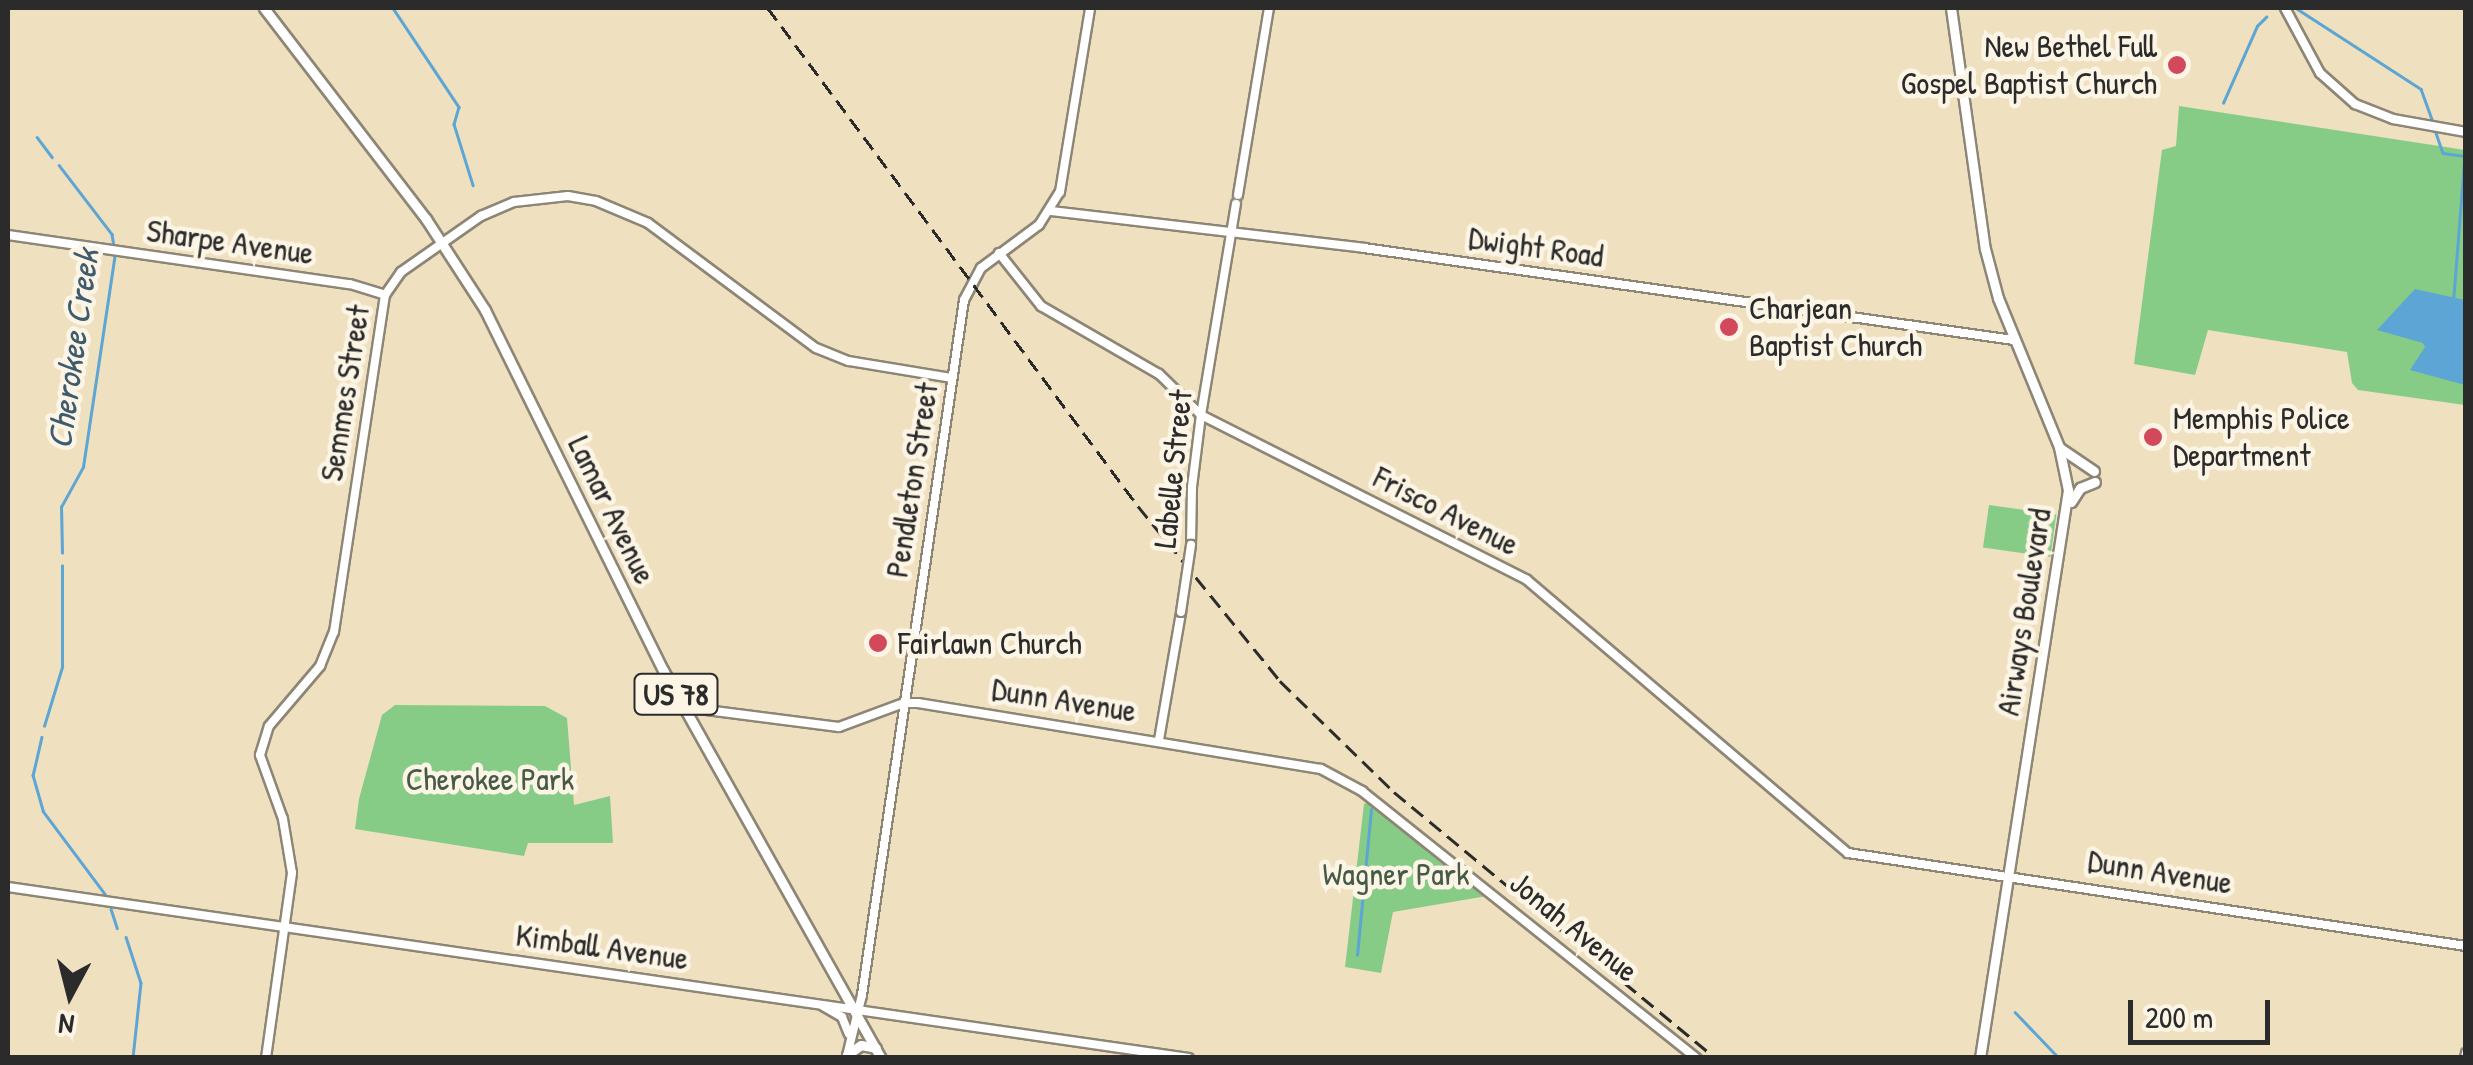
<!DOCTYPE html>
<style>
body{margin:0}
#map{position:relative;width:2473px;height:1065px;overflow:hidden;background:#efe0c0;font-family:"Patrick Hand",sans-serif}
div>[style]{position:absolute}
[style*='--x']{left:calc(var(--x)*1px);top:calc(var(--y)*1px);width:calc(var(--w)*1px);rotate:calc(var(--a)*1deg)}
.green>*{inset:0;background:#86cc86;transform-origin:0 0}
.water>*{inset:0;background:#5ca5d4}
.stream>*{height:2.5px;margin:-1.25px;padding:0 1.25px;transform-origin:1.25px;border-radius:1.25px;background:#5ca5d4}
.roads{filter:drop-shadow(2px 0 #8d8676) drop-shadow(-2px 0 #8d8676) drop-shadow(0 2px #8d8676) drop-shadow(0 -2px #8d8676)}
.secondary>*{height:8px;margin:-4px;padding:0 4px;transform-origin:4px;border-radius:4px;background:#fff}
.primary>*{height:9px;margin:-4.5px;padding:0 4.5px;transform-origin:4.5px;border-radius:4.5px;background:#fff}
.rail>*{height:2.5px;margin-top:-1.25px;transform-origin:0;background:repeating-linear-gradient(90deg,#2b2b2b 0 15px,transparent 0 23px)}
.bridges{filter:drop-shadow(2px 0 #8d8676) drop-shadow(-2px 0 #8d8676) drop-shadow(0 2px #8d8676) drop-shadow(0 -2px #8d8676)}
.secondary-bridge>*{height:8px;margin:-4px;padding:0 4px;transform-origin:4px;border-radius:4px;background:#fff}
.dots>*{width:28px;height:28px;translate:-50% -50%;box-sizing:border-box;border:5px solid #fcf5e5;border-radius:50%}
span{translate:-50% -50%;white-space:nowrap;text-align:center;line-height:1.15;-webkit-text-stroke:9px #fcf5e5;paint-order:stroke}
.shield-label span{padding:2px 8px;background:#fcf5e5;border:2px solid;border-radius:8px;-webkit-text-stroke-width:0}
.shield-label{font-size:30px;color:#2b2b2b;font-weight:700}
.poi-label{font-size:32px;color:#2b2b2b}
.right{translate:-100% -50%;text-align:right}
.left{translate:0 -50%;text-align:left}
.street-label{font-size:32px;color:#2b2b2b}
.park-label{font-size:32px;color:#465b46}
.water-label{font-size:35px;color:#3f5c6f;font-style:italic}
.frame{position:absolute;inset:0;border:10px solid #2b2b2b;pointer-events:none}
.north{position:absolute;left:20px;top:945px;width:100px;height:100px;-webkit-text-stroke:8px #fcf5e5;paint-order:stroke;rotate:187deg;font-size:28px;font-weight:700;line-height:40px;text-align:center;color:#2b2b2b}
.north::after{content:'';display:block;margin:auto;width:35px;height:45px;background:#2b2b2b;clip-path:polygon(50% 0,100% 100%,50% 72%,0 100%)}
.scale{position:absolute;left:2128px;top:1000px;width:142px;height:45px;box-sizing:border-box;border:5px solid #2b2b2b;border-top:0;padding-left:12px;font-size:30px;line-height:35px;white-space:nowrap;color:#2b2b2b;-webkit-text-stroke:8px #fcf5e5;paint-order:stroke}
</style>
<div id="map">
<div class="green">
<div style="clip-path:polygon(2179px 106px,2465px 150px,2465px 405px,2358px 390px,2352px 383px,2347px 352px,2208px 330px,2195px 375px,2134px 364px,2162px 150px,2176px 146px)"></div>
<div style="left:1989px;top:505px;width:68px;height:43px;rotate:8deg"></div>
<div style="clip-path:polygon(395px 705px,545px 706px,567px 718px,574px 805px,610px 796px,613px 843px,528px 843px,524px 856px,355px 829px,359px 799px,382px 715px)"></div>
<div style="clip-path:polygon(1368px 803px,1487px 896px,1393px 912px,1381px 973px,1345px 967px,1364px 804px)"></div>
</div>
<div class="water">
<div style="clip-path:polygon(2415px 289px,2465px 300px,2465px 385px,2410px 370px,2425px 347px,2423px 343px,2377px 330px)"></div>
</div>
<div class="stream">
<div style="--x:393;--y:8;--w:119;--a:56.3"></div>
<div style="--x:459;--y:107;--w:18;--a:106"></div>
<div style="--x:454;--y:124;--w:64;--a:72.7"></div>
<div style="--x:2296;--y:8;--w:149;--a:32.9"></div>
<div style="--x:2421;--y:89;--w:35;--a:70"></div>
<div style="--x:2223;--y:103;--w:84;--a:-66.2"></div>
<div style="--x:2257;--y:26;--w:13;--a:-45"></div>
<div style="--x:2435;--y:130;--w:24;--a:71"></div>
<div style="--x:2443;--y:153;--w:22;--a:8"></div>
<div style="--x:2465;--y:156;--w:141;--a:94.5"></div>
<div style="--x:37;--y:137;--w:25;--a:53"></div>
<div style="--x:59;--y:165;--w:87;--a:52.5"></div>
<div style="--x:112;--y:234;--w:12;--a:81"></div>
<div style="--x:62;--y:553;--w:46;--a:-91.2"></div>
<div style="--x:61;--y:507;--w:46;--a:-61.2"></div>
<div style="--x:83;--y:467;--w:215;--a:-81.5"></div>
<div style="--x:44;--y:726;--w:62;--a:-73"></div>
<div style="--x:62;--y:667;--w:101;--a:-90"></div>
<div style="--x:42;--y:737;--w:39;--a:103"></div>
<div style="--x:33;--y:775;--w:37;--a:74"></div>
<div style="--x:43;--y:811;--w:104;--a:53.2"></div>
<div style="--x:111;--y:909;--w:20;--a:72"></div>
<div style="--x:126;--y:937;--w:48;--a:71.9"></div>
<div style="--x:141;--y:983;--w:75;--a:96.1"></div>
<div style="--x:1357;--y:955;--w:146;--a:-84.5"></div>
<div style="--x:2015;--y:1012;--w:64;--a:46.3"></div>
</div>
<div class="roads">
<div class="secondary">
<div style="--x:2285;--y:8;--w:74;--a:61.7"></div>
<div style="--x:2320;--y:73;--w:47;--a:41.5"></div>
<div style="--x:2355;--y:104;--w:41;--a:21.5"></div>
<div style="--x:2393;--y:119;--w:74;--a:10.1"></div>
<div style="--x:1238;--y:195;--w:190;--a:-80.6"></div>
<div style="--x:1051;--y:211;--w:315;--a:6.7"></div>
<div style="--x:1364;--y:248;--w:656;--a:8.06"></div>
<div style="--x:8;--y:235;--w:345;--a:8.2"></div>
<div style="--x:350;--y:284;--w:37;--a:17"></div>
<div style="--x:999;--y:253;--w:68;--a:51.6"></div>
<div style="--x:1041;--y:306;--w:136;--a:30"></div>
<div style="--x:1159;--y:374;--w:59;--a:44.3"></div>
<div style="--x:1201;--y:415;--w:365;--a:26.8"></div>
<div style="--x:1527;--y:580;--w:421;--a:40.4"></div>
<div style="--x:1848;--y:853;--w:625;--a:8.56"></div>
<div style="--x:1191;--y:545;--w:58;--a:-89"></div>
<div style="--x:1192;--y:487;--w:73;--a:-82.9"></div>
<div style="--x:1201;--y:415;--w:214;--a:-80.6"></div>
<div style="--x:683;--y:707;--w:157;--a:7.3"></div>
<div style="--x:839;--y:727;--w:69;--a:-20.3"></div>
<div style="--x:904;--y:703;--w:14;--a:0"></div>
<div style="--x:918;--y:703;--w:408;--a:9.3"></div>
<div style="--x:1321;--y:769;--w:47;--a:28.2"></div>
<div style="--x:1362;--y:791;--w:428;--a:38.6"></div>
<div style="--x:1159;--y:740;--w:130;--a:-80.2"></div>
<div style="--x:8;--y:887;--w:1193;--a:8.24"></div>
<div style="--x:823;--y:1006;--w:22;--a:30"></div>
<div style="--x:842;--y:1017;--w:18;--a:68"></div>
<div style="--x:847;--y:1056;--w:63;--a:-76.2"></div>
<div style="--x:862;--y:995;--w:702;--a:-81.65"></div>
<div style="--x:964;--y:300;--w:36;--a:-62"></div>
<div style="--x:981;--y:268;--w:72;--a:-36.6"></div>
<div style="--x:1039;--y:225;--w:39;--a:-58"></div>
<div style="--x:1060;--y:192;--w:186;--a:-80.7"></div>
<div style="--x:266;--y:1058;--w:187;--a:-82"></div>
<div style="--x:292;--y:873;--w:55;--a:-99.5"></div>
<div style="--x:283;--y:819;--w:68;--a:-109.8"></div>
<div style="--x:260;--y:755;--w:30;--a:-73"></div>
<div style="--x:269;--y:726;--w:79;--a:-49.6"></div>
<div style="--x:320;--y:666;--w:37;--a:-68"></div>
<div style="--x:334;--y:632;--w:341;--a:-81.4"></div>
<div style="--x:385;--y:295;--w:28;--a:-55"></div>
<div style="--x:401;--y:272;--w:98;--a:-35"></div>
<div style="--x:481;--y:216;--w:36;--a:-23"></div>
<div style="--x:514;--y:202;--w:54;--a:-6.3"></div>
<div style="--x:568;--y:196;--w:28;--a:10"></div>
<div style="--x:596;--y:201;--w:56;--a:22.9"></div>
<div style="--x:648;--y:223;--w:209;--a:36.7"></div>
<div style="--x:816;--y:348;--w:35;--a:22"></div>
<div style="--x:849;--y:361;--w:104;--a:9.4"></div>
<div style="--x:2465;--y:1058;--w:5;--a:-79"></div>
</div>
<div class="primary">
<div style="--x:264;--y:8;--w:266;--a:52.5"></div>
<div style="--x:426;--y:219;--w:108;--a:57"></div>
<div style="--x:485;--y:310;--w:402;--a:63.7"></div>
<div style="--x:663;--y:670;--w:445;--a:60.7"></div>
<div style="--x:1951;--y:8;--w:243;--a:82"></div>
<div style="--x:1985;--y:249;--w:51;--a:75.1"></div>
<div style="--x:1998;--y:298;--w:161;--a:67.7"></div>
<div style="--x:2059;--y:447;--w:44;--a:78.2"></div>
<div style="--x:2068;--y:490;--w:575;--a:98.81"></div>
<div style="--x:2060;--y:448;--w:41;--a:34.1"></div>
<div style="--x:2071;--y:502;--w:17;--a:-57"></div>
<div style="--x:2080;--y:488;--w:16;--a:-22"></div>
<div style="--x:847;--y:1055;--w:17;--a:-36"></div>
<div style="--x:861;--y:1045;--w:15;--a:11"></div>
</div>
</div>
<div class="rail">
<div style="--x:768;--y:8;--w:620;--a:53.39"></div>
<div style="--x:1138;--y:506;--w:225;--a:50.9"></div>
<div style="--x:1280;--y:681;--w:159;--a:44.2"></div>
<div style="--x:1394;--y:792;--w:417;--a:39.6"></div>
</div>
<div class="bridges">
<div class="secondary-bridge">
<div style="--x:1181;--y:612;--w:68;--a:-81.5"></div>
</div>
</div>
<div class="dots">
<div style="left:2177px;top:65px;background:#d1495b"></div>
<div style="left:1729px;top:327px;background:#d1495b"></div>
<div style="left:2153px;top:437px;background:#d1495b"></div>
<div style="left:878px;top:643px;background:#d1495b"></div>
</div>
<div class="shield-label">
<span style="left:676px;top:694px">US 78</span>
</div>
<div class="poi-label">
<span class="right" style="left:2157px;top:65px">New Bethel Full<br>Gospel Baptist Church</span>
<span class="left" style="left:1749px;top:327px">Charjean<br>Baptist Church</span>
<span class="left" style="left:2173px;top:437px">Memphis Police<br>Department</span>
<span class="left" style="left:898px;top:643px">Fairlawn Church</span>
</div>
<div class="street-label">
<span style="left:230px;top:242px;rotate:8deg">Sharpe Avenue</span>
<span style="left:1536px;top:247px;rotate:8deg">Dwight Road</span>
<span style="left:345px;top:393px;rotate:-81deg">Semmes Street</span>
<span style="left:1173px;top:469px;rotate:-84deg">Labelle Street</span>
<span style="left:912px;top:480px;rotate:-81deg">Pendleton Street</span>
<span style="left:612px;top:510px;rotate:64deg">Lamar Avenue</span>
<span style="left:1446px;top:511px;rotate:27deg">Frisco Avenue</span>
<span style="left:2024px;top:612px;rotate:-81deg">Airways Boulevard</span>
<span style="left:1064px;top:700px;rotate:9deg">Dunn Avenue</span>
<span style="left:2160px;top:872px;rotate:9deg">Dunn Avenue</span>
<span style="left:1574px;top:927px;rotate:39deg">Jonah Avenue</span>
<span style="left:602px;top:947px;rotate:8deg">Kimball Avenue</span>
</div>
<div class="park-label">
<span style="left:490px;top:779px">Cherokee Park</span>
<span style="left:1396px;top:874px">Wagner Park</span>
</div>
<div class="water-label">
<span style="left:73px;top:349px;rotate:-82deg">Cherokee Creek</span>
</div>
<div class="frame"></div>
<div class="north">N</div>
<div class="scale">200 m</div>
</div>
